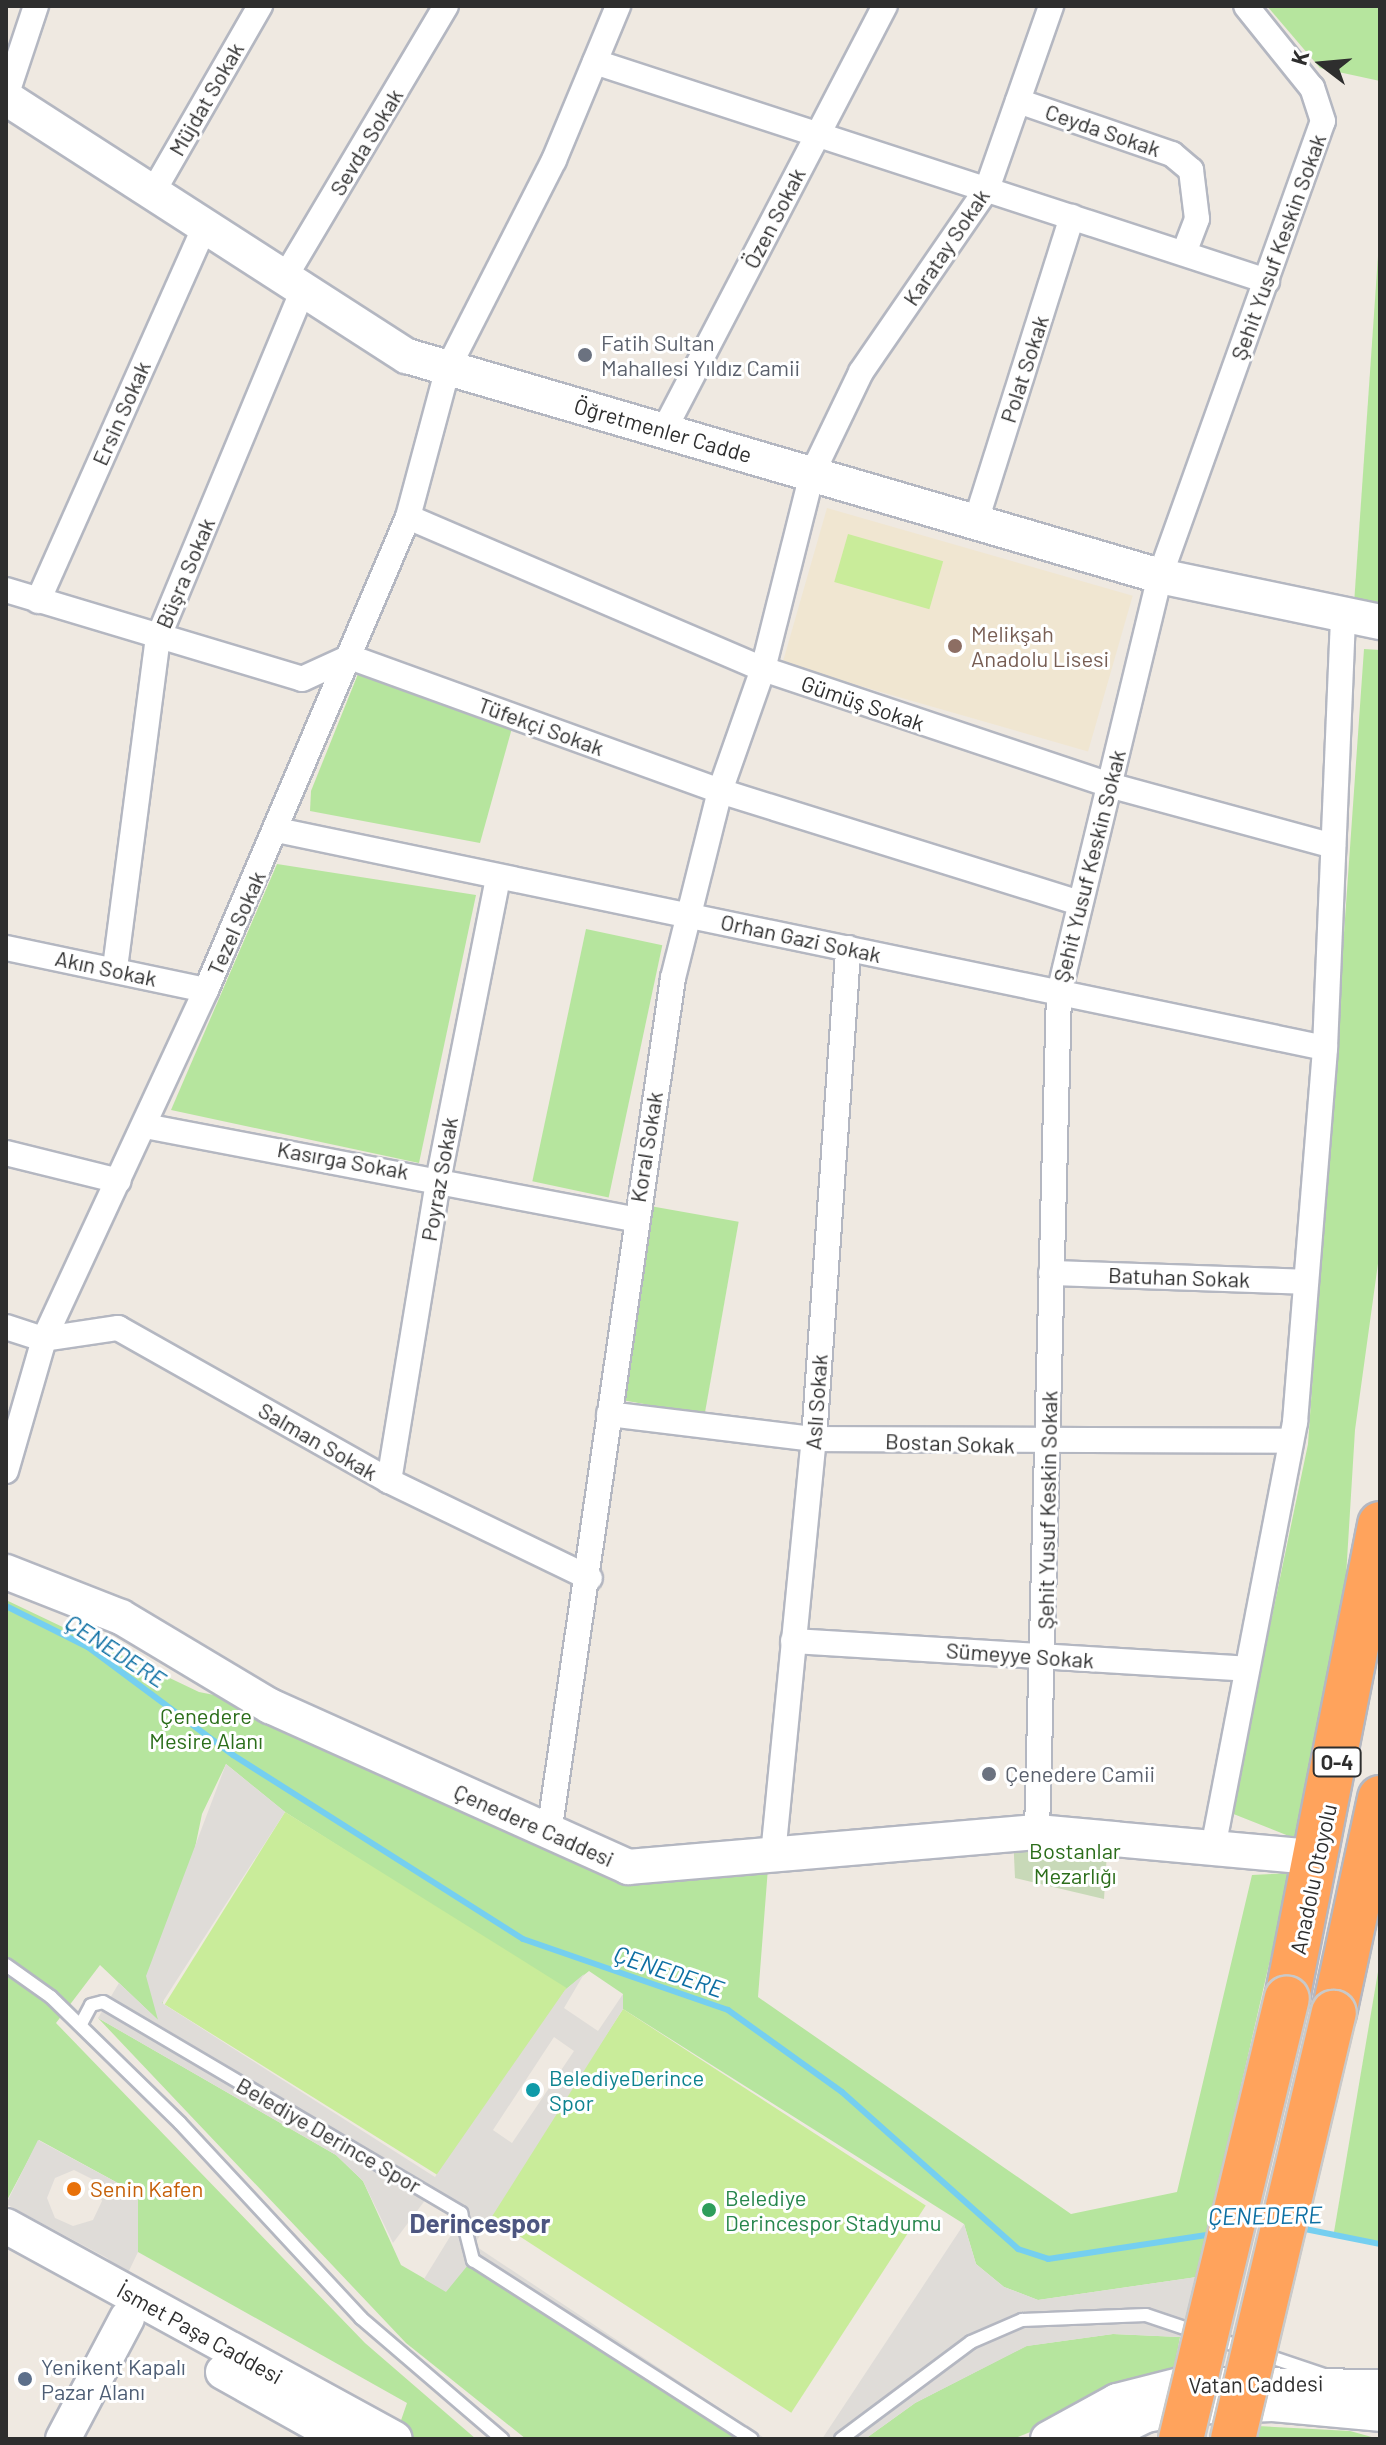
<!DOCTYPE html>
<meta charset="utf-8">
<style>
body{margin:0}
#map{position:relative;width:1386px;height:2445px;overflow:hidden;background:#efe9e1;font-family:Barlow,sans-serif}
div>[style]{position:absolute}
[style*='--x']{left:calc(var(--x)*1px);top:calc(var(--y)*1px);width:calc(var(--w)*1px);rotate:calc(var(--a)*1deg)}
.education>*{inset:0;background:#f0e6d1;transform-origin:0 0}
.green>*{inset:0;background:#b6e59e;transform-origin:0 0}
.cemetery>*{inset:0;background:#c8d9b8}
.pitch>*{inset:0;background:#c9ec9a;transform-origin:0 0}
.plaza>*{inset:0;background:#dfdcd8}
.stream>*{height:6px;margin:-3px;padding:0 3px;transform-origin:3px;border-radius:3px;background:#75cff0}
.roads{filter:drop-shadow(2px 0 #b4b7c1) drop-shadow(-2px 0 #b4b7c1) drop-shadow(0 2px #b4b7c1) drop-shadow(0 -2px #b4b7c1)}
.lane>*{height:12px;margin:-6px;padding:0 6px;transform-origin:6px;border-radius:6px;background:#fff}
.street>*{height:24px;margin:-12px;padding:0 12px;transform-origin:12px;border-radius:12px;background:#fff}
.secondary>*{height:34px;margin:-17px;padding:0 17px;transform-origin:17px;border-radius:17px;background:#fff}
.highway>*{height:44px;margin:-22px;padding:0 22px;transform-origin:22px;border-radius:22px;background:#ffa35c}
.bridges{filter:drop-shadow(2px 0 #c9c9c9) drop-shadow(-2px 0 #c9c9c9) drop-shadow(0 2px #c9c9c9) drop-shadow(0 -2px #c9c9c9)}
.highway-bridge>*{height:44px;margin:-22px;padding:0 22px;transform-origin:22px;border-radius:22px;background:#ffa35c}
.dots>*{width:22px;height:22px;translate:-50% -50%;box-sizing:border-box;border:4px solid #fff;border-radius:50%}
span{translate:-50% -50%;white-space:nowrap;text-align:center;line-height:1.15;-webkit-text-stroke:6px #fff;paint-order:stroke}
.shield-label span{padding:2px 6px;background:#fff;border:2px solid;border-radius:6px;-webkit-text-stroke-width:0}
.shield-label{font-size:20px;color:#2e2e2e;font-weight:700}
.street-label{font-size:22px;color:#2e2e2e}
.worship-label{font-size:22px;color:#5b616d}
.left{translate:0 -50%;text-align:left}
.education-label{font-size:22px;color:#785e54}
.park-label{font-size:22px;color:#2c6e1b}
.culture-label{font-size:22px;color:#0d838f}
.food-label{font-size:22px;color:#c56008}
.leisure-label{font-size:22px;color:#27864d}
.service-label{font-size:22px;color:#4e5e75}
.water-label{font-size:24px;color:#0d6fa3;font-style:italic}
.quarter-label{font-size:26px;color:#4d5680;font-weight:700}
.frame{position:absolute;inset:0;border:8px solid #2e2e2e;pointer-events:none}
.north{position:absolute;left:1282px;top:24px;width:80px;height:80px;-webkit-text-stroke:6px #fff;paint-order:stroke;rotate:286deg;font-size:22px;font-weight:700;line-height:32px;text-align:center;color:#2e2e2e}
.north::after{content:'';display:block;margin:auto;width:28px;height:36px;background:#2e2e2e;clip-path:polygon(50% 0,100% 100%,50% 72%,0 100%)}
</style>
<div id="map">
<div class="education">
<div style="left:827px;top:508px;width:318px;height:162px;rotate:16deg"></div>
</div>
<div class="green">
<div style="clip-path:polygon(1267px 6px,1380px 6px,1380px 81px,1320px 68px)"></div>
<div style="clip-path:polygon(1380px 227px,1380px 607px,1354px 604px)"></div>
<div style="clip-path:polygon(1364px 649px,1380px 650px,1380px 1249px,1355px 1430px,1344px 1609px,1299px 1840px,1231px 1813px,1308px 1444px)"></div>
<div style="clip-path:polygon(360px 669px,512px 728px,480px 843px,310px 811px,311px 791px)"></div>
<div style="clip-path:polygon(277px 864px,476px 895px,419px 1163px,171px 1110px)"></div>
<div style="left:586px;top:929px;width:78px;height:258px;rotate:12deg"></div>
<div style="left:650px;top:1206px;width:90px;height:196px;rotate:10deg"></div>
<div style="clip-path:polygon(6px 1600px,199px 1692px,270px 1706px,628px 1867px,769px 1855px,758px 1997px,1071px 2214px,1177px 2192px,1252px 1875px,1290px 1873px,1197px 2277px,1038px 2300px,1004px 2287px,976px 2264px,964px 2224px,623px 2009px,623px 1994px,589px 1971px,565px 1990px,285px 1812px,226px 1764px,202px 1814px,159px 2021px,100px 1965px,56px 2023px,365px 2343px,476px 2439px,416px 2439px,398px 2429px,407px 2403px,138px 2252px,138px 2194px,39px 2140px,6px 2202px)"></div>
<div style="clip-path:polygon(1380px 1960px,1380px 2244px,1334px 2232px)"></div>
<div style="clip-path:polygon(98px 2018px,336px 2155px,363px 2181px,401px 2265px,446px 2291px,468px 2264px,739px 2439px,526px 2439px,406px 2343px)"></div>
<div style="clip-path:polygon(1113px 2334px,1180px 2337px,1173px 2375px,1013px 2439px,865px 2439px,915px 2403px,1026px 2346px)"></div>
<div style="clip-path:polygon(1257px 2426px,1350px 2431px,1379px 2439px,1254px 2439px)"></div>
</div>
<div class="cemetery">
<div style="clip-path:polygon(1013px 1834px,1108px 1836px,1104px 1899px,1015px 1878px)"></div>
</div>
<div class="pitch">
<div style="left:848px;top:534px;width:99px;height:50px;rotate:16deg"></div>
<div style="left:285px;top:1812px;width:332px;height:227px;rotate:32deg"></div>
<div style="left:623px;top:2009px;width:361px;height:247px;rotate:33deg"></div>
</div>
<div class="plaza">
<div style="clip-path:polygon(evenodd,226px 1764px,285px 1812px,162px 2003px,435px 2177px,565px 1990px,584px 1974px,564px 2008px,598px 2031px,623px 1994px,623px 2009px,474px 2245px,766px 2439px,739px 2439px,468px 2265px,446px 2292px,424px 2279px,459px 2222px,426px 2199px,393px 2243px,363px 2181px,336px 2155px,98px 2018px,119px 1983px,158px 2020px,146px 1976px,226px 1764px,554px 2037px,574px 2051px,512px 2143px,493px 2130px,554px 2037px)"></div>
<div style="clip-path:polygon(evenodd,38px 2140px,138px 2194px,138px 2252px,126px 2277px,107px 2258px,6px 2204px,38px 2140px,74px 2170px,94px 2180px,102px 2201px,93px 2220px,73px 2226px,55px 2218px,47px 2198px,55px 2178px,74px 2170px)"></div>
<div style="clip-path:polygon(964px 2224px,976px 2264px,1004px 2287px,1038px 2300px,1197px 2277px,1180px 2337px,1113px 2334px,1027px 2346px,915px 2403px,865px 2439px,822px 2439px)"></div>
</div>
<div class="stream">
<div style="--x:6;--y:1606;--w:92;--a:26.6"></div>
<div style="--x:88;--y:1647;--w:181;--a:36.7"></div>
<div style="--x:233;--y:1755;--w:343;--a:32.4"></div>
<div style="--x:523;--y:1939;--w:217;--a:19.1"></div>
<div style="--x:728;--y:2010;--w:140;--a:35.7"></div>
<div style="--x:842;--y:2092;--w:236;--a:41.7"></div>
<div style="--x:1018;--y:2249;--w:32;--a:18"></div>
<div style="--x:1048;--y:2259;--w:167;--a:-8.6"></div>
<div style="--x:1300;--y:2228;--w:82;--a:11.3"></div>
</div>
<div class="roads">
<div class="lane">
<div style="--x:6;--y:1965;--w:55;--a:35.4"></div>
<div style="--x:51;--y:1997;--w:180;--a:44.3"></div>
<div style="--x:180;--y:2123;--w:266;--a:47.1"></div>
<div style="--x:361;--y:2318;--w:186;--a:40.6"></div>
<div style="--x:81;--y:2024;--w:21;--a:-62"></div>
<div style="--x:91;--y:2005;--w:12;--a:-14"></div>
<div style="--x:103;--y:2002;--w:416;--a:30.5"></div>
<div style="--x:461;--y:2213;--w:49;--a:75.7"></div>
<div style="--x:473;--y:2260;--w:331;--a:32.7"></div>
<div style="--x:841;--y:2439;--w:162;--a:-36.7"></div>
<div style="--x:971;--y:2342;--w:56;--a:-23.3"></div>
<div style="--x:1022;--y:2320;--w:124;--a:-2.3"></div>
<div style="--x:1146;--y:2315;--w:188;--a:18.6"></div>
</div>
<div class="street">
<div style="--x:595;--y:62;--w:707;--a:18.05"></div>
<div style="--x:6;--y:96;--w:95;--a:-71.6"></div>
<div style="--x:1018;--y:101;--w:163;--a:19"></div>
<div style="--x:1172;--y:154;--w:25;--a:40"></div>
<div style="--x:1191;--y:170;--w:49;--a:83"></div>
<div style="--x:1197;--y:219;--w:36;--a:111"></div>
<div style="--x:153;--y:192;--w:215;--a:-60.1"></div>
<div style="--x:285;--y:277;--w:315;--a:-59.3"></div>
<div style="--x:664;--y:430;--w:478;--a:-62.5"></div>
<div style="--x:408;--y:517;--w:386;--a:23.2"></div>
<div style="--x:763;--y:669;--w:365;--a:18.5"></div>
<div style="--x:1109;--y:785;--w:232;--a:15.2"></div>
<div style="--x:976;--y:521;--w:319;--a:-72.5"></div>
<div style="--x:6;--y:590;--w:309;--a:16.7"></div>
<div style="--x:302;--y:679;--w:53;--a:-24.6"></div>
<div style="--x:350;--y:657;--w:394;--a:19.9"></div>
<div style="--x:720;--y:791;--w:374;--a:17.3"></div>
<div style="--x:38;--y:601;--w:411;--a:-66"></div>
<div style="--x:277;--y:830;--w:1070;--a:11.75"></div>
<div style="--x:6;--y:948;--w:204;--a:11.9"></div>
<div style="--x:115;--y:968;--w:333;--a:-82.6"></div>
<div style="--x:158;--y:638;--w:378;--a:-67.4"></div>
<div style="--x:145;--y:1126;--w:498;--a:10.8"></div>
<div style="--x:6;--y:1153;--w:116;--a:13.9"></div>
<div style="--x:1051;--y:1273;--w:255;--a:2"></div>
<div style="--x:6;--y:1327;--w:40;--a:18"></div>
<div style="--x:44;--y:1339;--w:75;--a:-8.5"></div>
<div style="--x:118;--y:1328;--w:311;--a:29.4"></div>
<div style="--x:389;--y:1481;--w:223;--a:25.8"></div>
<div style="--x:609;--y:1414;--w:207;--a:7"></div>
<div style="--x:814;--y:1439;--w:477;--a:0.2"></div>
<div style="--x:6;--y:1471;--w:137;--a:-73.9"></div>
<div style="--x:44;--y:1339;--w:385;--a:-65.1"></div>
<div style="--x:206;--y:990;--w:514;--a:-66.87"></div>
<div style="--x:408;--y:517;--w:154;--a:-75"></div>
<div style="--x:448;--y:368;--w:233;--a:-63"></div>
<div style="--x:554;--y:160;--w:167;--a:-67.4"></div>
<div style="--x:389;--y:1481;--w:309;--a:-80.7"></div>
<div style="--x:439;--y:1176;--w:304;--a:-78.8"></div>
<div style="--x:793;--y:1641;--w:455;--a:3.5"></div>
<div style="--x:1037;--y:1832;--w:839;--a:-88.5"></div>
<div style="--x:1059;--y:993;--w:429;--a:-76.4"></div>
<div style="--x:1160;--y:576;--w:483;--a:-70.3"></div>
<div style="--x:1323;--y:121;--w:35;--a:-108"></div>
<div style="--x:1312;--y:88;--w:105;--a:-128.8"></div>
<div style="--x:549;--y:1833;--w:864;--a:-81.75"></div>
<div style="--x:673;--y:978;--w:193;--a:-75.9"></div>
<div style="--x:720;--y:791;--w:129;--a:-70.6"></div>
<div style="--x:763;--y:669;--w:201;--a:-75.9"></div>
<div style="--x:812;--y:474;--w:113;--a:-64.3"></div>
<div style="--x:861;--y:372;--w:222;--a:-55.5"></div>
<div style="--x:987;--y:189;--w:194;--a:-70.7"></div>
<div style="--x:1214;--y:1843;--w:429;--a:-79.1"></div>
<div style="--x:1295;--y:1422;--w:375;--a:-85.4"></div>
<div style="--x:1325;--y:1048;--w:432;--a:-87.6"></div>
<div style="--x:773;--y:1855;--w:418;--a:-84.4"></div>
<div style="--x:814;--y:1439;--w:492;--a:-86"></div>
</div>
<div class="secondary">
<div style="--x:6;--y:98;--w:477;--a:32.8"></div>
<div style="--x:407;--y:356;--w:784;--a:16.29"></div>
<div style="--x:1160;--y:576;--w:225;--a:11.8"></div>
<div style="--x:6;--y:1572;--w:123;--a:21.4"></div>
<div style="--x:121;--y:1617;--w:174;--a:30.9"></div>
<div style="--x:270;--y:1706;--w:393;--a:24.2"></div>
<div style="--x:628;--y:1867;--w:410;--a:-4.9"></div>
<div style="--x:1037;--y:1832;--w:265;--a:5.2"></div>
<div style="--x:6;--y:2226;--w:443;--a:28.7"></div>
<div style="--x:223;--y:2372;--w:137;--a:29.2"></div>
<div style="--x:63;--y:2439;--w:137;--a:-62.1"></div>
<div style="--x:1048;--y:2439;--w:79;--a:-28.8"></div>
<div style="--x:1117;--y:2401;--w:69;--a:-14.2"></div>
<div style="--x:1184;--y:2384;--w:196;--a:0.9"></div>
<div style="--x:1097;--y:2439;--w:55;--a:-26.1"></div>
<div style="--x:1146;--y:2415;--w:43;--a:-10.8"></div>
<div style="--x:1188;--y:2407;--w:85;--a:-2"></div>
<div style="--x:1273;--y:2404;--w:107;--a:5.3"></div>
</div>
<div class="highway">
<div style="--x:1287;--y:1999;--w:484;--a:-78.9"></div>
<div style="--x:1334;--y:2013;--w:220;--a:-77.9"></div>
</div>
</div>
<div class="bridges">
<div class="highway-bridge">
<div style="--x:1181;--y:2439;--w:453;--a:-76.5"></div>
<div style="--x:1233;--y:2439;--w:438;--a:-76.7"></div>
</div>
</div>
<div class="dots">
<div style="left:585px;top:355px;background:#6b7280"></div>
<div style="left:955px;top:646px;background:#8d6e63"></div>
<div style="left:989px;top:1774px;background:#6b7280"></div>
<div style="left:533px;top:2090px;background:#0f9aa8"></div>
<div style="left:74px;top:2189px;background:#e8710a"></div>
<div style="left:709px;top:2210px;background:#2e9e5b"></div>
<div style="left:25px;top:2379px;background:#5c6f8a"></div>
</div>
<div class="shield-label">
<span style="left:1337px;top:1762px">O-4</span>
</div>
<div class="street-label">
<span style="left:206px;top:99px;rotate:-60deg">Müjdat Sokak</span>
<span style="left:1103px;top:130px;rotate:19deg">Ceyda Sokak</span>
<span style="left:366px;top:142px;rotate:-59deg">Sevda Sokak</span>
<span style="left:774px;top:218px;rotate:-63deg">Özen Sokak</span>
<span style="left:946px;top:247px;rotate:-56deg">Karatay Sokak</span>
<span style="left:1278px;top:247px;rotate:-70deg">Şehit Yusuf Keskin Sokak</span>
<span style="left:1024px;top:369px;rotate:-72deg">Polat Sokak</span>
<span style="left:121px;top:413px;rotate:-66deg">Ersin Sokak</span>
<span style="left:663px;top:430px;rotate:16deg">Öğretmenler Cadde</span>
<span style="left:185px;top:573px;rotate:-67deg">Büşra Sokak</span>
<span style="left:863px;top:703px;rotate:19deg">Gümüş Sokak</span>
<span style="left:541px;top:726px;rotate:20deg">Tüfekçi Sokak</span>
<span style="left:1089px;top:866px;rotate:-76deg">Şehit Yusuf Keskin Sokak</span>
<span style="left:236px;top:923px;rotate:-66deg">Tezel Sokak</span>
<span style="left:801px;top:938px;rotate:12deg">Orhan Gazi Sokak</span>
<span style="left:106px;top:968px;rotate:12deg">Akın Sokak</span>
<span style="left:646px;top:1147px;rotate:-81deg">Koral Sokak</span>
<span style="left:343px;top:1160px;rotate:10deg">Kasırga Sokak</span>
<span style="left:439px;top:1179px;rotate:-80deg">Poyraz Sokak</span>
<span style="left:1179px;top:1277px;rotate:2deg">Batuhan Sokak</span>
<span style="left:816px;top:1402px;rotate:-86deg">Aslı Sokak</span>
<span style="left:318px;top:1441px;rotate:30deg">Salman Sokak</span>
<span style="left:950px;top:1443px;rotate:2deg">Bostan Sokak</span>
<span style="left:1047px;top:1510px;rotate:-89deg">Şehit Yusuf Keskin Sokak</span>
<span style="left:1020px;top:1655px;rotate:4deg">Sümeyye Sokak</span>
<span style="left:534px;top:1825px;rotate:24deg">Çenedere Caddesi</span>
<span style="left:1313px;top:1879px;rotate:-78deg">Anadolu Otoyolu</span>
<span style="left:329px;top:2135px;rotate:30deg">Belediye Derince Spor</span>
<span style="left:200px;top:2333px;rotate:29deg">İsmet Paşa Caddesi</span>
<span style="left:1256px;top:2384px;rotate:-1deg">Vatan Caddesi</span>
</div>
<div class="worship-label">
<span class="left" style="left:601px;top:355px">Fatih Sultan<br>Mahallesi Yıldız Camii</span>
<span class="left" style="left:1005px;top:1774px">Çenedere Camii</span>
</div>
<div class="education-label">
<span class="left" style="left:971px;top:646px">Melikşah<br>Anadolu Lisesi</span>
</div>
<div class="park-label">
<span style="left:206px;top:1728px">Çenedere<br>Mesire Alanı</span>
<span style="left:1075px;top:1863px">Bostanlar<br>Mezarlığı</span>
</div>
<div class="culture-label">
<span class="left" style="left:549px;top:2090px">BelediyeDerince<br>Spor</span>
</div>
<div class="food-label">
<span class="left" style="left:90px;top:2189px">Senin Kafen</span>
</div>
<div class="leisure-label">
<span class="left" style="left:725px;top:2210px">Belediye<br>Derincespor Stadyumu</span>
</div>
<div class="service-label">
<span class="left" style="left:41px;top:2379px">Yenikent Kapalı<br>Pazar Alanı</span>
</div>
<div class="water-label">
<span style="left:116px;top:1650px;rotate:33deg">ÇENEDERE</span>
<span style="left:669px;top:1971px;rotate:19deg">ÇENEDERE</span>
<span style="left:1265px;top:2215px;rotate:-1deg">ÇENEDERE</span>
</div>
<div class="quarter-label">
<span style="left:480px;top:2223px">Derincespor</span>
</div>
<div class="frame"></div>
<div class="north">K</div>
</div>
